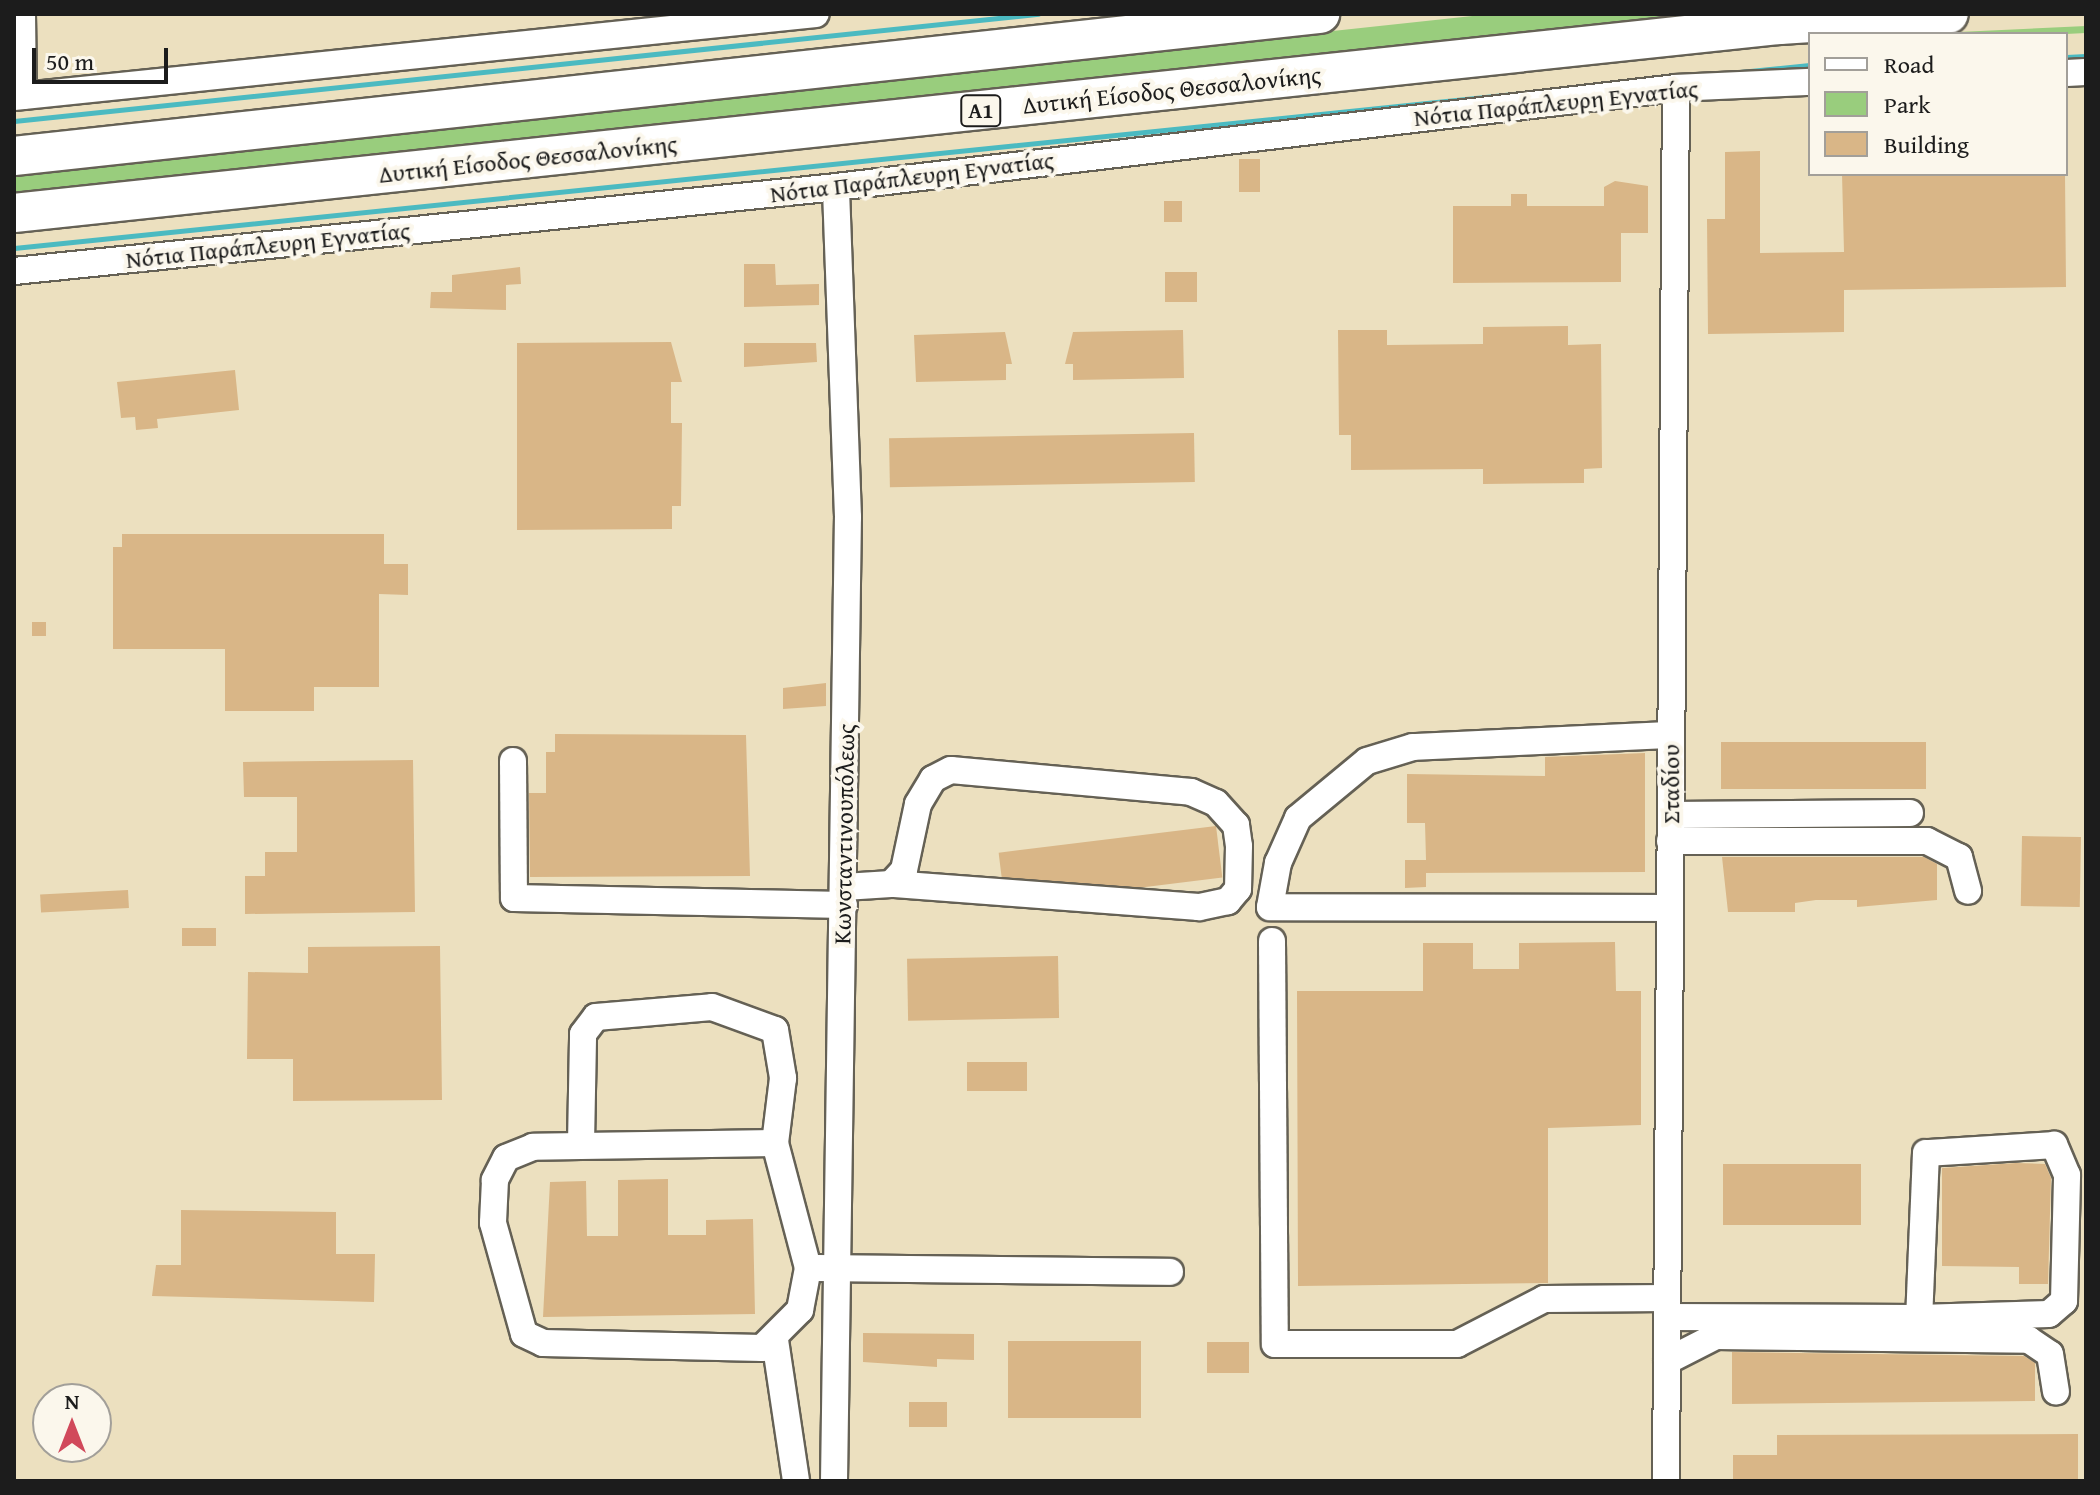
<!DOCTYPE html>
<meta charset="utf-8">
<style>
body{margin:0}
#map{position:relative;width:2100px;height:1495px;overflow:hidden;background:#ece0bf;font-family:"Gentium Book Plus",serif}
div>[style]{position:absolute}
[style*='--x']{left:calc(var(--x)*1px);top:calc(var(--y)*1px);width:calc(var(--w)*1px);rotate:calc(var(--a)*1deg)}
.green>*{inset:0;background:#99cd7d}
.stream>*{height:5px;margin:-2.5px;padding:0 2.5px;transform-origin:2.5px;border-radius:2.5px;background:#4bbac1}
.building>*{inset:0;background:#d9b687;transform-origin:0 0}
.roads{filter:drop-shadow(2px 0 #656155) drop-shadow(-2px 0 #656155) drop-shadow(0 2px #656155) drop-shadow(0 -2px #656155)}
.minor>*{height:26px;margin:-13px;padding:0 13px;transform-origin:13px;border-radius:13px;background:#fff}
.highway>*{height:38px;margin:-19px;padding:0 19px;transform-origin:19px;border-radius:19px;background:#fff}
span{translate:-50% -50%;white-space:nowrap;text-align:center;line-height:1.15;-webkit-text-stroke:8px #fbf7ec;paint-order:stroke}
.shield-label span{padding:2px 6px;background:#fbf7ec;border:2px solid;border-radius:6px;-webkit-text-stroke-width:0}
.shield-label{font-size:22px;color:#1c1c1c;font-weight:700}
.street-label{font-size:24px;color:#1c1c1c}
.frame{position:absolute;inset:0;border:16px solid #1c1c1c;pointer-events:none}
.legend{position:absolute;left:1808px;top:32px;width:260px;height:144px;box-sizing:border-box;background:#fbf7ec;border:2px solid #a29f99;margin:0;padding:10px 14px;list-style:none;font-size:24px;color:#1c1c1c}
.legend li{display:flex;align-items:center;gap:16px;height:40px}
.legend b{width:40px;border:2px solid #a29f99}
.north{position:absolute;left:32px;top:1383px;width:80px;height:80px;box-sizing:border-box;background:#fbf7ec;border:2px solid #a29f99;border-radius:50%;rotate:0deg;font-size:22px;font-weight:700;line-height:32px;text-align:center;color:#1c1c1c}
.north::after{content:'';display:block;margin:auto;width:28px;height:36px;background:#d1495b;clip-path:polygon(50% 0,100% 100%,50% 72%,0 100%)}
.scale{position:absolute;left:32px;top:48px;width:136px;height:36px;box-sizing:border-box;border:4px solid #1c1c1c;border-top:0;padding-left:10px;font-size:24px;line-height:28px;white-space:nowrap;color:#1c1c1c;-webkit-text-stroke:6px #fbf7ec;paint-order:stroke}
</style>
<div id="map">
<div class="green">
<div style="clip-path:polygon(1491px 14px,1716px 14px,14px 194px,14px 172px)"></div>
<div style="clip-path:polygon(2086px 26px,2086px 33px,2066px 34px,1937px 33px)"></div>
</div>
<div class="stream">
<div style="--x:2066;--y:57;--w:20;--a:-3"></div>
<div style="--x:1730;--y:73;--w:80;--a:-5.7"></div>
<div style="--x:14;--y:121;--w:1030;--a:-5.97"></div>
<div style="--x:14;--y:248;--w:1547;--a:-5.86"></div>
</div>
<div class="building">
<div style="clip-path:polygon(1760px 151px,1760px 253px,1844px 252px,1842px 174px,2065px 174px,2066px 287px,1844px 290px,1844px 332px,1708px 334px,1707px 219px,1725px 219px,1725px 152px)"></div>
<div style="left:1239px;top:159px;width:21px;height:33px"></div>
<div style="clip-path:polygon(1615px 181px,1648px 186px,1648px 233px,1621px 233px,1621px 282px,1453px 283px,1453px 206px,1511px 206px,1511px 194px,1527px 194px,1527px 206px,1604px 206px,1604px 187px)"></div>
<div style="left:1164px;top:201px;width:18px;height:21px"></div>
<div style="clip-path:polygon(744px 264px,775px 264px,776px 285px,819px 284px,819px 305px,744px 307px)"></div>
<div style="clip-path:polygon(520px 267px,521px 284px,506px 285px,506px 310px,430px 308px,431px 292px,452px 292px,452px 275px)"></div>
<div style="left:1197px;top:272px;width:30px;height:32px;rotate:90deg"></div>
<div style="clip-path:polygon(1568px 326px,1568px 345px,1601px 344px,1602px 468px,1584px 469px,1584px 483px,1483px 484px,1483px 469px,1351px 470px,1351px 435px,1339px 435px,1338px 330px,1387px 330px,1387px 345px,1483px 344px,1483px 327px)"></div>
<div style="clip-path:polygon(1183px 330px,1184px 378px,1073px 380px,1073px 364px,1065px 364px,1073px 332px)"></div>
<div style="clip-path:polygon(1005px 332px,1012px 364px,1006px 364px,1006px 380px,916px 382px,914px 335px)"></div>
<div style="clip-path:polygon(671px 342px,682px 382px,671px 382px,671px 423px,682px 423px,681px 506px,672px 506px,672px 529px,517px 530px,517px 343px)"></div>
<div style="clip-path:polygon(744px 343px,816px 343px,817px 362px,744px 367px)"></div>
<div style="clip-path:polygon(235px 370px,239px 410px,157px 419px,158px 428px,136px 430px,135px 417px,121px 418px,117px 382px)"></div>
<div style="left:1194px;top:433px;width:49px;height:305px;rotate:89deg"></div>
<div style="clip-path:polygon(122px 534px,384px 534px,384px 564px,408px 564px,408px 595px,379px 594px,379px 687px,314px 687px,314px 711px,225px 711px,225px 649px,113px 649px,113px 547px,122px 547px)"></div>
<div style="left:32px;top:622px;width:14px;height:14px"></div>
<div style="clip-path:polygon(826px 683px,826px 706px,783px 709px,783px 688px)"></div>
<div style="clip-path:polygon(555px 734px,746px 735px,750px 876px,530px 877px,529px 793px,546px 793px,546px 752px,555px 752px)"></div>
<div style="left:1721px;top:742px;width:205px;height:47px"></div>
<div style="clip-path:polygon(1645px 753px,1645px 872px,1426px 873px,1426px 887px,1405px 888px,1405px 860px,1426px 860px,1425px 823px,1407px 823px,1407px 774px,1545px 776px,1545px 757px)"></div>
<div style="clip-path:polygon(413px 760px,415px 912px,245px 914px,245px 876px,265px 876px,265px 852px,297px 852px,297px 797px,244px 797px,243px 762px)"></div>
<div style="left:1216px;top:826px;width:52px;height:219px;rotate:83deg"></div>
<div style="left:2022px;top:836px;width:59px;height:70px;rotate:1deg"></div>
<div style="clip-path:polygon(1722px 857px,1924px 857px,1937px 864px,1937px 900px,1857px 907px,1857px 900px,1816px 900px,1795px 903px,1795px 912px,1728px 912px)"></div>
<div style="left:128px;top:890px;width:18px;height:88px;rotate:87deg"></div>
<div style="left:182px;top:928px;width:34px;height:18px"></div>
<div style="clip-path:polygon(1615px 942px,1616px 991px,1641px 991px,1641px 1125px,1548px 1128px,1548px 1283px,1298px 1286px,1297px 991px,1423px 991px,1423px 943px,1473px 943px,1473px 969px,1519px 969px,1519px 943px)"></div>
<div style="clip-path:polygon(440px 946px,442px 1100px,293px 1101px,293px 1059px,247px 1059px,248px 972px,308px 973px,308px 947px)"></div>
<div style="left:1058px;top:956px;width:62px;height:151px;rotate:89deg"></div>
<div style="left:967px;top:1062px;width:60px;height:29px"></div>
<div style="clip-path:polygon(2016px 1163px,2045px 1164px,2051px 1178px,2048px 1284px,2019px 1284px,2019px 1267px,1942px 1266px,1942px 1168px)"></div>
<div style="left:1723px;top:1164px;width:138px;height:61px"></div>
<div style="clip-path:polygon(668px 1179px,668px 1235px,706px 1235px,706px 1220px,753px 1219px,755px 1314px,543px 1317px,550px 1182px,586px 1181px,587px 1236px,618px 1236px,618px 1180px)"></div>
<div style="clip-path:polygon(181px 1210px,336px 1212px,336px 1254px,375px 1254px,374px 1302px,152px 1296px,156px 1265px,181px 1265px)"></div>
<div style="clip-path:polygon(863px 1333px,974px 1334px,974px 1360px,937px 1359px,937px 1367px,863px 1362px)"></div>
<div style="left:1141px;top:1341px;width:77px;height:133px;rotate:90deg"></div>
<div style="left:1207px;top:1342px;width:42px;height:31px"></div>
<div style="clip-path:polygon(1732px 1352px,2024px 1356px,2035px 1363px,2035px 1401px,1732px 1404px)"></div>
<div style="left:909px;top:1402px;width:38px;height:25px"></div>
<div style="clip-path:polygon(2078px 1434px,2078px 1481px,1733px 1481px,1733px 1455px,1777px 1455px,1777px 1435px)"></div>
</div>
<div class="roads">
<div class="minor">
<div style="--x:22;--y:14;--w:82;--a:89.3"></div>
<div style="--x:2066;--y:73;--w:20;--a:-3"></div>
<div style="--x:14;--y:97;--w:806;--a:-5.91"></div>
<div style="--x:14;--y:271;--w:826;--a:-5.83"></div>
<div style="--x:836;--y:187;--w:846;--a:-6.72"></div>
<div style="--x:1676;--y:88;--w:134;--a:-2.6"></div>
<div style="--x:513;--y:761;--w:137;--a:89.6"></div>
<div style="--x:514;--y:898;--w:330;--a:1.2"></div>
<div style="--x:1671;--y:815;--w:239;--a:-0.5"></div>
<div style="--x:1670;--y:841;--w:257;--a:0"></div>
<div style="--x:1927;--y:841;--w:36;--a:27"></div>
<div style="--x:1959;--y:857;--w:35;--a:75"></div>
<div style="--x:844;--y:887;--w:47;--a:-3.7"></div>
<div style="--x:891;--y:884;--w:19;--a:-47"></div>
<div style="--x:904;--y:870;--w:67;--a:-78"></div>
<div style="--x:918;--y:804;--w:29;--a:-59"></div>
<div style="--x:933;--y:779;--w:20;--a:-27"></div>
<div style="--x:951;--y:770;--w:241;--a:5.2"></div>
<div style="--x:1191;--y:792;--w:27;--a:24"></div>
<div style="--x:1216;--y:803;--w:30;--a:48"></div>
<div style="--x:1236;--y:825;--w:21;--a:82"></div>
<div style="--x:1239;--y:846;--w:43;--a:91.3"></div>
<div style="--x:1238;--y:889;--w:16;--a:130"></div>
<div style="--x:1228;--y:901;--w:30;--a:168"></div>
<div style="--x:1199;--y:907;--w:309;--a:-175.7"></div>
<div style="--x:1670;--y:908;--w:400;--a:-179.9"></div>
<div style="--x:1270;--y:907;--w:45;--a:-79.7"></div>
<div style="--x:1278;--y:863;--w:49;--a:-66"></div>
<div style="--x:1298;--y:818;--w:89;--a:-39.6"></div>
<div style="--x:1367;--y:761;--w:48;--a:-16.9"></div>
<div style="--x:1413;--y:747;--w:258;--a:-2.7"></div>
<div style="--x:1272;--y:941;--w:403;--a:89.6"></div>
<div style="--x:1275;--y:1344;--w:182;--a:0"></div>
<div style="--x:1457;--y:1344;--w:98;--a:-27.3"></div>
<div style="--x:1544;--y:1299;--w:123;--a:-0.5"></div>
<div style="--x:581;--y:1143;--w:109;--a:-88.9"></div>
<div style="--x:583;--y:1034;--w:21;--a:-53"></div>
<div style="--x:596;--y:1017;--w:116;--a:-4.9"></div>
<div style="--x:712;--y:1007;--w:67;--a:20.1"></div>
<div style="--x:775;--y:1030;--w:49;--a:80.5"></div>
<div style="--x:783;--y:1078;--w:65;--a:97"></div>
<div style="--x:775;--y:1143;--w:129;--a:75.2"></div>
<div style="--x:808;--y:1268;--w:362;--a:0.6"></div>
<div style="--x:775;--y:1143;--w:242;--a:179.1"></div>
<div style="--x:533;--y:1147;--w:29;--a:158"></div>
<div style="--x:506;--y:1158;--w:25;--a:117"></div>
<div style="--x:495;--y:1180;--w:43;--a:92.7"></div>
<div style="--x:493;--y:1223;--w:115;--a:74.4"></div>
<div style="--x:524;--y:1334;--w:21;--a:25"></div>
<div style="--x:543;--y:1343;--w:219;--a:1.3"></div>
<div style="--x:762;--y:1348;--w:54;--a:-45"></div>
<div style="--x:800;--y:1310;--w:43;--a:-79.2"></div>
<div style="--x:1667;--y:1317;--w:252;--a:0.2"></div>
<div style="--x:1919;--y:1318;--w:130;--a:-1.8"></div>
<div style="--x:2049;--y:1314;--w:20;--a:-41"></div>
<div style="--x:2064;--y:1301;--w:126;--a:-88.6"></div>
<div style="--x:2067;--y:1175;--w:33;--a:-113"></div>
<div style="--x:2054;--y:1145;--w:128;--a:176.4"></div>
<div style="--x:1926;--y:1153;--w:165;--a:92.4"></div>
<div style="--x:775;--y:1340;--w:143;--a:81.5"></div>
<div style="--x:1667;--y:1361;--w:55;--a:-27"></div>
<div style="--x:1716;--y:1336;--w:313;--a:0.7"></div>
<div style="--x:2029;--y:1340;--w:25;--a:34"></div>
<div style="--x:2050;--y:1354;--w:38;--a:81"></div>
<div style="--x:834;--y:1481;--w:964;--a:-89.17"></div>
<div style="--x:848;--y:517;--w:330;--a:-92.1"></div>
<div style="--x:1666;--y:1481;--w:1393;--a:-89.59"></div>
</div>
<div class="highway">
<div style="--x:14;--y:156;--w:1314;--a:-6.21"></div>
<div style="--x:14;--y:213;--w:1776;--a:-6.08"></div>
<div style="--x:1780;--y:25;--w:169;--a:-3.7"></div>
</div>
</div>
<div class="shield-label">
<span style="left:981px;top:111px">Α1</span>
</div>
<div class="street-label">
<span style="left:1172px;top:90px;rotate:-6deg">Δυτική Είσοδος Θεσσαλονίκης</span>
<span style="left:1556px;top:103px;rotate:-6deg">Νότια Παράπλευρη Εγνατίας</span>
<span style="left:528px;top:159px;rotate:-6deg">Δυτική Είσοδος Θεσσαλονίκης</span>
<span style="left:912px;top:177px;rotate:-7deg">Νότια Παράπλευρη Εγνατίας</span>
<span style="left:268px;top:245px;rotate:-6deg">Νότια Παράπλευρη Εγνατίας</span>
<span style="left:1671px;top:784px;rotate:-90deg">Σταδίου</span>
<span style="left:844px;top:834px;rotate:-89deg">Κωνσταντινουπόλεως</span>
</div>
<div class="frame"></div>
<ul class="legend">
<li><b style="height:10px;background:#fff"></b>Road</li>
<li><b style="height:22px;background:#99cd7d"></b>Park</li>
<li><b style="height:22px;background:#d9b687"></b>Building</li>
</ul>
<div class="north">N</div>
<div class="scale">50 m</div>
</div>
